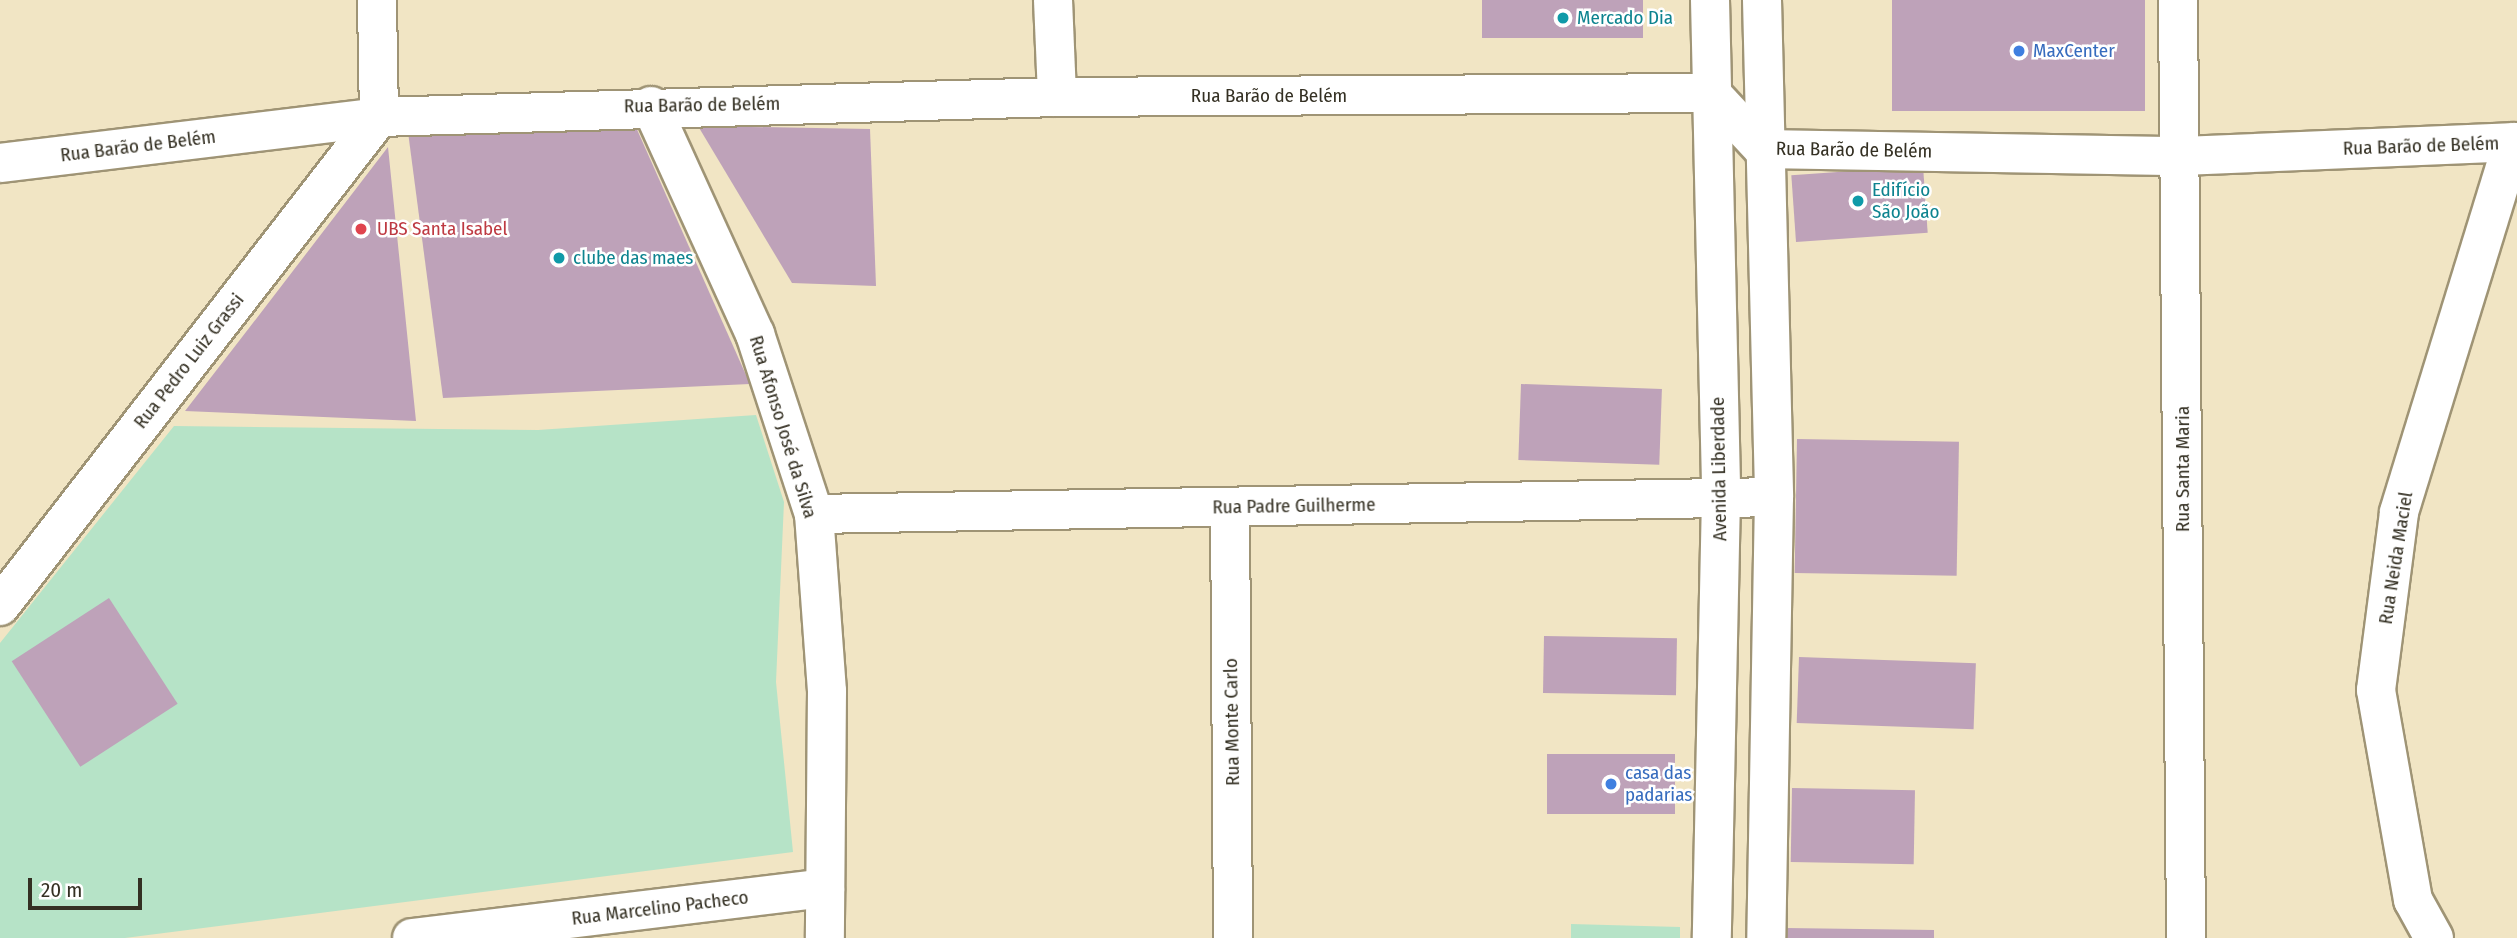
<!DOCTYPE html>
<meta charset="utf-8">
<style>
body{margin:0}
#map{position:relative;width:2517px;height:938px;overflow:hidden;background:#f1e5c4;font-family:"Fira Sans Condensed",sans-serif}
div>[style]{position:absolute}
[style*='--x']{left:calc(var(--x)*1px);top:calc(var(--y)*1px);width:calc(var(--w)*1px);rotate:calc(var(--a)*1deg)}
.green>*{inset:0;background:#b6e3c7}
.building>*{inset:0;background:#bea2b9;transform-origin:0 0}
.roads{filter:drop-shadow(2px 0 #9f9475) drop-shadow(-2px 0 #9f9475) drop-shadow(0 2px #9f9475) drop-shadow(0 -2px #9f9475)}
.minor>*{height:38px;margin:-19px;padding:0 19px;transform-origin:19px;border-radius:19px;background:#fff}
.tertiary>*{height:38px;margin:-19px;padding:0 19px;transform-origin:19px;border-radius:19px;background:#fff}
.secondary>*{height:38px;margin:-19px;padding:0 19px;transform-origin:19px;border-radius:19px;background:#fff}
.dots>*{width:19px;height:19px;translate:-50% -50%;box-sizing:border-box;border:4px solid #fff;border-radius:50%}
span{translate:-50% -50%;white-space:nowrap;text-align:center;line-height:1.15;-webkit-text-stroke:5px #fff;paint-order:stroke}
.culture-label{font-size:19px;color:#0d838f}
.left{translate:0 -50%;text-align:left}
.shop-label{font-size:19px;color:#366cbe}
.street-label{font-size:19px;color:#343023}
.health-label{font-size:19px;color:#be3a42}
.scale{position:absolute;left:28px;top:878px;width:114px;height:32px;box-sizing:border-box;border:4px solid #343023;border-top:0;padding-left:9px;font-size:21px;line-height:24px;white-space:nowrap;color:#343023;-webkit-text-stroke:5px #fff;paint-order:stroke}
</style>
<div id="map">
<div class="green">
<div style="clip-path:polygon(756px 415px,784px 502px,776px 682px,793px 852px,125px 938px,0 938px,0 643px,174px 426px,538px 430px)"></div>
<div style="clip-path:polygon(1571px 924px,1680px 927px,1680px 938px,1571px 938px)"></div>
</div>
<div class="building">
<div style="left:1482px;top:0;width:161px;height:38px"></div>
<div style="left:1892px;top:0;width:253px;height:111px"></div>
<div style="clip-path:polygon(635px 125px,750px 384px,443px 398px,408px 132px)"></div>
<div style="clip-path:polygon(698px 126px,870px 129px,876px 286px,792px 283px)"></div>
<div style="clip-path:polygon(388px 147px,416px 421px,185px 411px,263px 310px)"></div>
<div style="left:1923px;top:166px;width:67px;height:132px;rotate:86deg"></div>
<div style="left:1521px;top:384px;width:141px;height:76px;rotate:2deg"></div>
<div style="left:1797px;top:439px;width:162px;height:134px;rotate:1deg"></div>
<div style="left:109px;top:598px;width:126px;height:116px;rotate:57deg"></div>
<div style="left:1544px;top:636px;width:133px;height:57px;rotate:1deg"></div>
<div style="left:1799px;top:657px;width:177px;height:66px;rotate:2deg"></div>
<div style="left:1547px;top:754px;width:128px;height:60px"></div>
<div style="left:1792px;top:788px;width:123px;height:74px;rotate:1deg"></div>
<div style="clip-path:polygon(1786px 928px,1934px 930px,1934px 938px,1787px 938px)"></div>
</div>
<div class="roads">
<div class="minor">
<div style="--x:2178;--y:0;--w:938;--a:89.51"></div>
<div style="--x:651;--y:106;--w:251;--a:65.5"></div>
<div style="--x:755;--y:334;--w:189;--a:71.9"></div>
<div style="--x:814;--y:514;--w:177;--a:85.8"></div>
<div style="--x:827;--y:691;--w:247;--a:90.5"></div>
<div style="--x:1763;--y:149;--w:419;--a:1"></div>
<div style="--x:2182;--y:156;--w:335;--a:-2.4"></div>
<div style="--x:0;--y:163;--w:382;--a:-6.9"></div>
<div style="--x:379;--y:117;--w:678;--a:-1.69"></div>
<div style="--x:1230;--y:507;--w:431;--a:89.6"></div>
<div style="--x:814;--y:514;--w:960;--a:-1.01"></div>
<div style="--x:0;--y:606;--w:619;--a:-52.22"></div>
<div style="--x:379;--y:117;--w:117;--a:-91"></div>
<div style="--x:412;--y:938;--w:416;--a:-6.9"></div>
<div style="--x:2434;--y:938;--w:43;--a:-118.9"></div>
<div style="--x:2413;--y:900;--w:213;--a:-100"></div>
<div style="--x:2376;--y:690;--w:179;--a:-82.6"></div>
<div style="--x:2399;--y:512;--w:387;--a:-72.9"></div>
</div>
<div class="tertiary">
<div style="--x:1053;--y:0;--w:97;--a:87.6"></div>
<div style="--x:1057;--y:97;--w:654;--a:-0.35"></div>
<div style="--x:1711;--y:93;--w:76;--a:47.1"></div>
</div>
<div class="secondary">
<div style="--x:1710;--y:0;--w:497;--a:88.7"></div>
<div style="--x:1721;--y:497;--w:441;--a:91.2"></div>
<div style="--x:1762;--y:0;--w:497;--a:88.6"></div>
<div style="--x:1774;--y:497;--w:441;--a:91"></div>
</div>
</div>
<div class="dots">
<div style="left:1563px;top:18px;background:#0f9aa8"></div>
<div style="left:2019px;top:51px;background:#3f7fe0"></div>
<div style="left:1858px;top:201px;background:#0f9aa8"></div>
<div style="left:361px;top:229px;background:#e0444e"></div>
<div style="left:559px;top:258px;background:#0f9aa8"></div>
<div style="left:1611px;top:784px;background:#3f7fe0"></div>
</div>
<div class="culture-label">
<span class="left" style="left:1577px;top:18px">Mercado Dia</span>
<span class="left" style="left:1872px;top:201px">Edifício<br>São João</span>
<span class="left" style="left:573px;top:258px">clube das maes</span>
</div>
<div class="shop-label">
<span class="left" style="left:2033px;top:51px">MaxCenter</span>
<span class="left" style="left:1625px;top:784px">casa das<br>padarias</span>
</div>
<div class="street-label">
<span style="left:1269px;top:96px">Rua Barão de Belém</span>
<span style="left:702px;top:105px;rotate:-1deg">Rua Barão de Belém</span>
<span style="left:138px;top:146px;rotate:-7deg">Rua Barão de Belém</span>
<span style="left:2421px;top:146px;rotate:-2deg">Rua Barão de Belém</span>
<span style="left:1854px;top:150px;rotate:1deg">Rua Barão de Belém</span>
<span style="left:189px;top:361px;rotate:-52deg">Rua Pedro Luiz Grassi</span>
<span style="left:783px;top:427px;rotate:73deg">Rua Afonso José da Silva</span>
<span style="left:1719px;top:469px;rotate:-91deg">Avenida Liberdade</span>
<span style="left:2183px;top:469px;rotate:-90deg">Rua Santa Maria</span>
<span style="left:1294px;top:506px;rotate:-1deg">Rua Padre Guilherme</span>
<span style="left:2396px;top:558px;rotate:-81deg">Rua Neida Maciel</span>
<span style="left:1232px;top:722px;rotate:-91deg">Rua Monte Carlo</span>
<span style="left:660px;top:908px;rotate:-7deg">Rua Marcelino Pacheco</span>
</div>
<div class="health-label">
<span class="left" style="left:377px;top:229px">UBS Santa Isabel</span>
</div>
<div class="scale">20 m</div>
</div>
